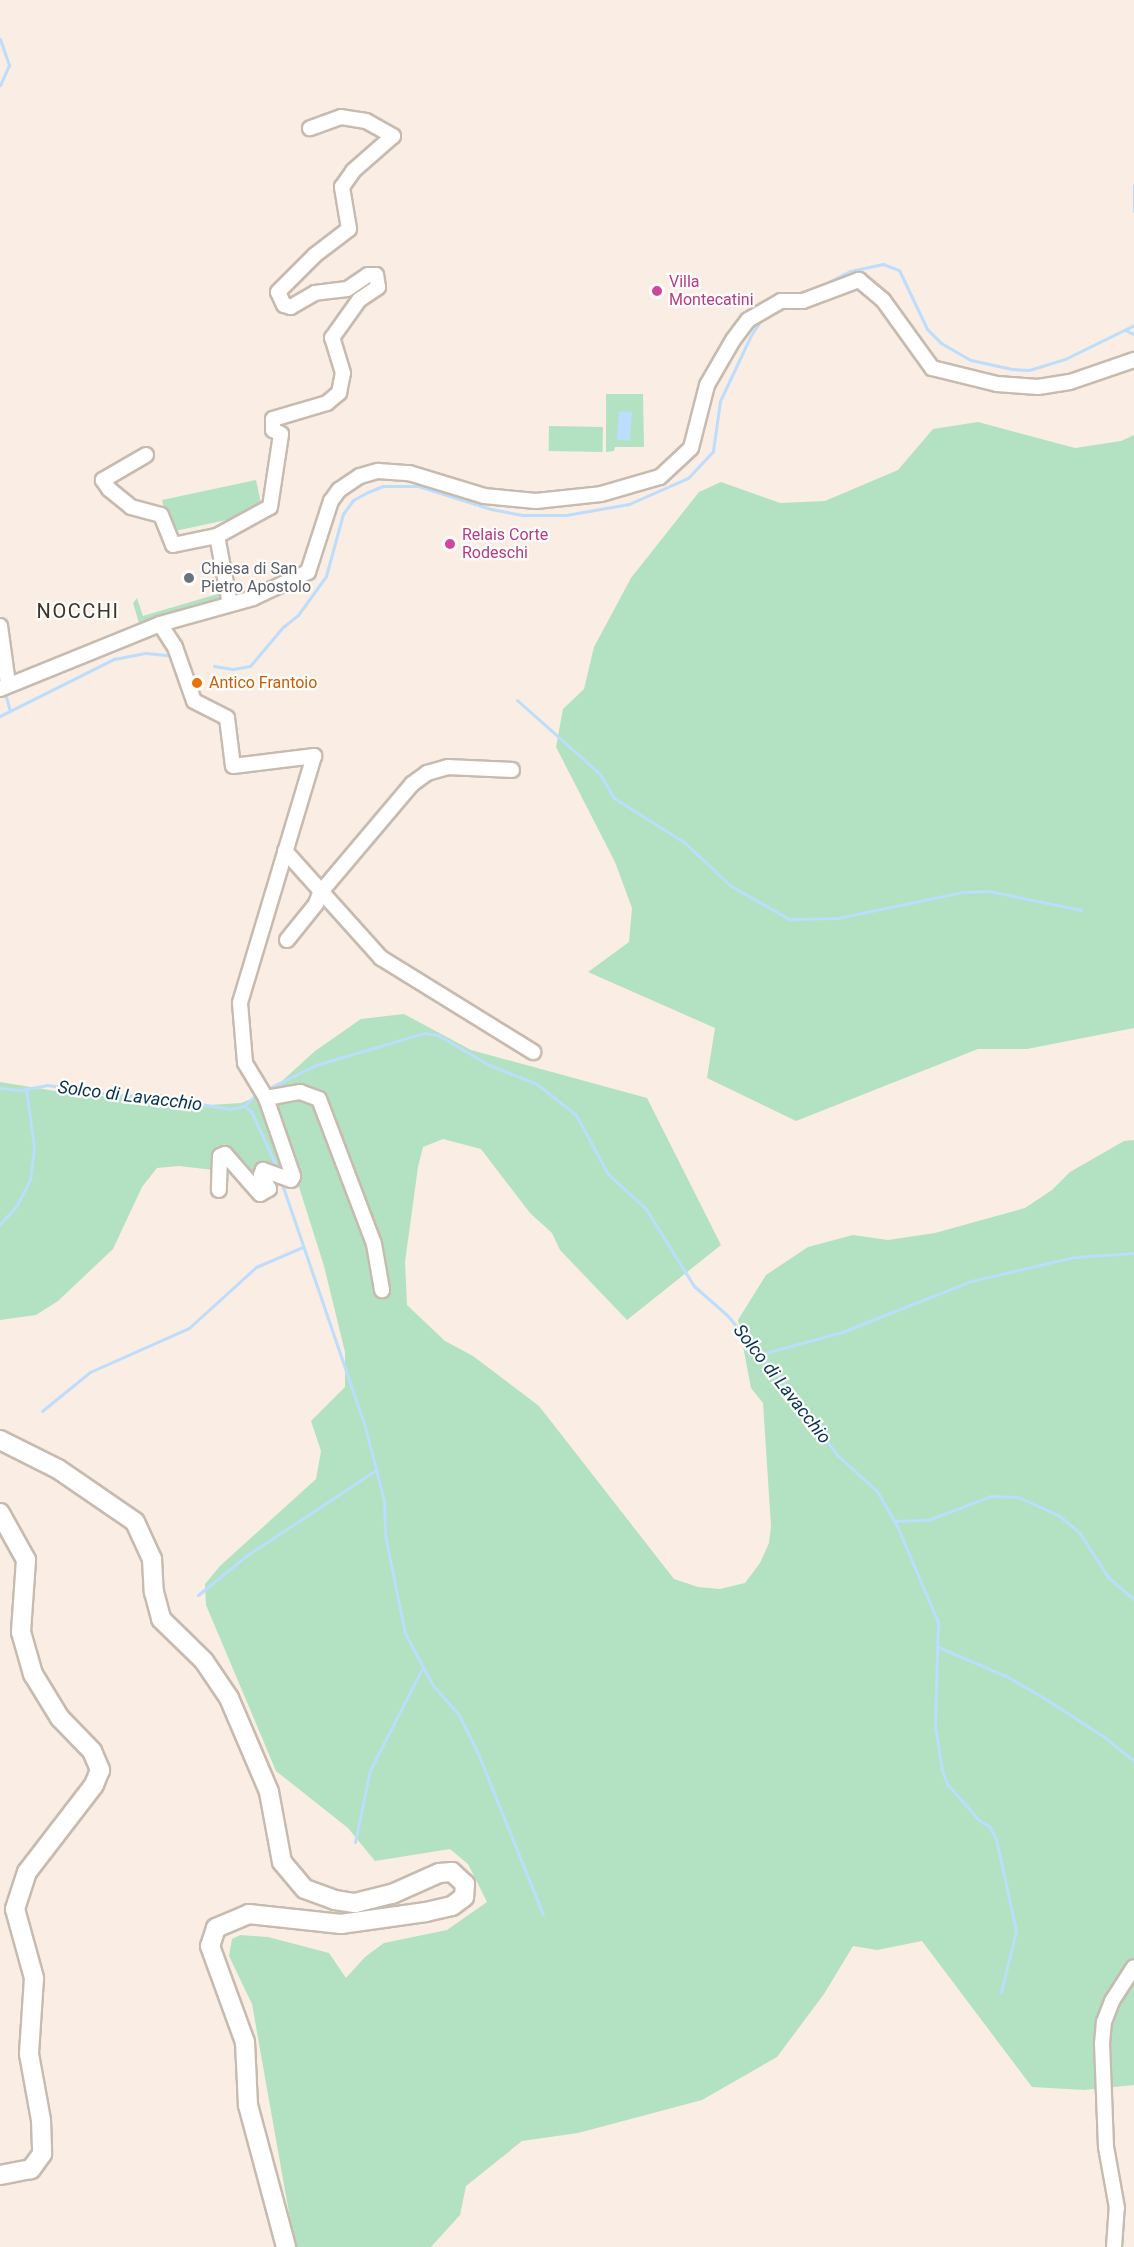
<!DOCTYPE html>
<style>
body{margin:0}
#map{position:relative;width:1134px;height:2247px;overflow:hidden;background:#faede3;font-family:Roboto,sans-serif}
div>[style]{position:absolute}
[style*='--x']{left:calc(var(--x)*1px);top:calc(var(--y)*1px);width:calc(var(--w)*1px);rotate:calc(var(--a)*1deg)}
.green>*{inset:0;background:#b2e2c1;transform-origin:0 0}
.water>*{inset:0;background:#bcddfc;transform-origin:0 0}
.stream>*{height:3px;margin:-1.5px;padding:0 1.5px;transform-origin:1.5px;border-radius:1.5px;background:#bcddfc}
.roads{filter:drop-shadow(2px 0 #c7bbb0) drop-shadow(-2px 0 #c7bbb0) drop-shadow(0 2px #c7bbb0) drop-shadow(0 -2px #c7bbb0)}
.street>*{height:14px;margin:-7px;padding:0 7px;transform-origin:7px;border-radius:7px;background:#fff}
.secondary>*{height:18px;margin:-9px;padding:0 9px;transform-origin:9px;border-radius:9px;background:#fff}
.dots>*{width:16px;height:16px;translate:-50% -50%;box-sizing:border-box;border:3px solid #fffdfa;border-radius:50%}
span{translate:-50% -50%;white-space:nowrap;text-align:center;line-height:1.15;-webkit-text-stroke:4.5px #fffdfa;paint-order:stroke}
.hotel-label{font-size:16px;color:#b23c85}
.left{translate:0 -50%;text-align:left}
.worship-label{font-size:16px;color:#5b616d}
.food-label{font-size:16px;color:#c56008}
.water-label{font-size:18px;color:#033255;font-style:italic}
.quarter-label{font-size:20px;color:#3e342c;letter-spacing:1.5px}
</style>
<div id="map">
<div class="green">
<div style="clip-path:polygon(606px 394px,643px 394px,644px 447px,615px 447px,614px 451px,606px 452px)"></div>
<div style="clip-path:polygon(978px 422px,1075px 448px,1121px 441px,1134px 435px,1134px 1028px,1027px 1049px,978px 1049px,796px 1121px,707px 1078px,715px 1028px,588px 972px,629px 942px,632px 908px,615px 862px,556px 747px,563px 709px,584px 689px,594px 647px,631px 578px,699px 492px,721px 482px,780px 503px,825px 501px,898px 470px,933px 429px)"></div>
<div style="left:549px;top:426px;width:54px;height:25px;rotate:1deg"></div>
<div style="left:256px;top:480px;width:33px;height:96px;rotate:78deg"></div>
<div style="clip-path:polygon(221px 593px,223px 597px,139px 623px,133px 603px,137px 598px,143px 616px)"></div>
<div style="clip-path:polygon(404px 1014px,471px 1050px,647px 1098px,721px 1245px,627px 1320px,560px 1250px,552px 1233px,530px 1213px,481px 1149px,443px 1139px,423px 1147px,418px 1167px,405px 1262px,407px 1305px,445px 1341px,473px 1356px,539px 1406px,674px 1579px,698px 1587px,720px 1589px,745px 1583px,760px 1563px,769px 1543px,771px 1526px,763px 1403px,751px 1388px,738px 1320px,766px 1275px,808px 1247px,853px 1235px,888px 1240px,935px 1233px,1025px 1208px,1052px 1190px,1070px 1172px,1124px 1141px,1134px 1140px,1134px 2085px,1084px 2090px,1032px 2087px,922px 1941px,877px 1950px,853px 1946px,824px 1994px,777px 2057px,702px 2100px,578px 2133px,522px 2141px,466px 2186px,460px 2215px,431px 2247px,295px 2247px,252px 2004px,229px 1956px,232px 1939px,240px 1935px,268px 1937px,329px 1953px,346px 1978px,365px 1957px,384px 1943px,447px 1930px,487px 1902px,468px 1864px,450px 1849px,375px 1861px,348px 1828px,276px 1771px,206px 1605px,205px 1584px,220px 1566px,316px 1479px,321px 1451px,311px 1421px,345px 1387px,345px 1352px,324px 1266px,293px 1168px,231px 1172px,179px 1166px,157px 1168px,142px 1187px,113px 1249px,58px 1301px,36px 1315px,0 1320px,0 1082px,92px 1097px,155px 1093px,209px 1105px,241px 1103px,271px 1091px,315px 1051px,361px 1019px)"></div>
</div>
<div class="water">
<div style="left:619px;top:411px;width:13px;height:29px;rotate:4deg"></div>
</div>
<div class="stream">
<div style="--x:0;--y:39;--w:28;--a:71"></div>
<div style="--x:9;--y:65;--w:22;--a:114"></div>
<div style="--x:1134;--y:185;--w:26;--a:90"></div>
<div style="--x:801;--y:296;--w:55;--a:-27"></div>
<div style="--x:850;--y:271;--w:34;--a:-12"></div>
<div style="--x:883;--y:264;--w:17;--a:21"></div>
<div style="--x:899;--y:270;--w:65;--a:64.6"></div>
<div style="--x:927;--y:329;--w:20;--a:45"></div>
<div style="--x:941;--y:343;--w:34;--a:30"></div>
<div style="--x:971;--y:360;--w:42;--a:12.4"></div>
<div style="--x:1012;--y:369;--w:17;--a:3"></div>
<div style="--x:1029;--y:370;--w:38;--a:-17"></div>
<div style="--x:1065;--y:359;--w:77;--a:-26.2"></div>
<div style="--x:1125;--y:330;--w:10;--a:24"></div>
<div style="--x:214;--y:666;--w:19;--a:9"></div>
<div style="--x:233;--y:669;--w:17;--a:-10"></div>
<div style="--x:250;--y:666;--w:51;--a:-49.8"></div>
<div style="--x:283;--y:627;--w:19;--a:-39"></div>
<div style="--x:298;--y:615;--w:48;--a:-54.3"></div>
<div style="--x:326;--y:576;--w:64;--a:-74.7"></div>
<div style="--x:343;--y:514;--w:17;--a:-54"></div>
<div style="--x:353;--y:500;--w:17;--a:-28"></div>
<div style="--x:368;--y:492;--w:16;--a:-22"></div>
<div style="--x:383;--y:486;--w:35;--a:0"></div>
<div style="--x:418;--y:486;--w:77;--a:17.5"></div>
<div style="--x:491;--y:509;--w:33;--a:11"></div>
<div style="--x:523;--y:515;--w:43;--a:0"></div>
<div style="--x:566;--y:515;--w:64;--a:-9.9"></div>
<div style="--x:629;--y:504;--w:64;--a:-23.8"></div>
<div style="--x:688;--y:478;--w:37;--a:-47"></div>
<div style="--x:713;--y:451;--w:50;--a:-82"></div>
<div style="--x:720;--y:401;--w:73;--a:-64.8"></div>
<div style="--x:751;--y:335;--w:18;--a:-56"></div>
<div style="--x:761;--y:320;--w:28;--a:-27"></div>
<div style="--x:6;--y:697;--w:15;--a:74"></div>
<div style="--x:517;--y:700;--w:111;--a:41.7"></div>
<div style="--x:600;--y:774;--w:28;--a:60"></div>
<div style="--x:614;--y:798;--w:83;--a:32.2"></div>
<div style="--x:684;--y:842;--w:64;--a:43.1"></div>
<div style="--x:731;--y:886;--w:67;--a:29.6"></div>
<div style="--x:789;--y:919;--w:49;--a:-1.2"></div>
<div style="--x:838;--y:918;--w:127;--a:-11.8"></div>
<div style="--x:962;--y:892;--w:27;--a:-2"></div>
<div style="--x:989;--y:891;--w:94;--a:11.7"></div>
<div style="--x:0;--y:716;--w:127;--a:-26.6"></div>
<div style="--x:114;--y:659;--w:33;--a:-11"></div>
<div style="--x:146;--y:653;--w:27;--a:6"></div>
<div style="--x:0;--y:1088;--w:20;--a:6"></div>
<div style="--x:20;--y:1090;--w:27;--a:-10"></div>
<div style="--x:47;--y:1085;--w:100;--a:8"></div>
<div style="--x:146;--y:1099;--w:13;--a:-9"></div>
<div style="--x:159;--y:1097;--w:72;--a:9.6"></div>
<div style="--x:230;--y:1109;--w:14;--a:-12"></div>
<div style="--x:244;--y:1106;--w:16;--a:-43"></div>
<div style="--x:267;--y:1089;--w:55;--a:-26.1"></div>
<div style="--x:316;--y:1065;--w:113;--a:-16.5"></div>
<div style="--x:424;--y:1033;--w:14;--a:8"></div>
<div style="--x:438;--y:1035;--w:59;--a:30.5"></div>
<div style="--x:489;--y:1065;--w:52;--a:21.6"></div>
<div style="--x:537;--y:1084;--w:50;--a:38.5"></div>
<div style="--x:576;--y:1115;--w:67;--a:61.5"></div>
<div style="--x:608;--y:1174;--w:52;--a:42.6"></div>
<div style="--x:646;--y:1209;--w:91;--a:58.1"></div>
<div style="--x:694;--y:1286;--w:44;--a:41.3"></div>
<div style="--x:727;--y:1315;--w:104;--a:50.1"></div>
<div style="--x:794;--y:1395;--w:74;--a:54.4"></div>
<div style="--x:837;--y:1455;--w:54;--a:42"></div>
<div style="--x:877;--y:1491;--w:40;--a:60.3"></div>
<div style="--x:897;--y:1526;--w:104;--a:66.9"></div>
<div style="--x:938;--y:1622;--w:104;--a:91.7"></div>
<div style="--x:935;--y:1726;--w:45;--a:81"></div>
<div style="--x:942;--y:1770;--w:15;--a:70"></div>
<div style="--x:947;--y:1784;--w:48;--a:48.4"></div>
<div style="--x:979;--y:1820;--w:13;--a:32"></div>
<div style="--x:990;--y:1827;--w:13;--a:63"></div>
<div style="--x:996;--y:1839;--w:94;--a:77.7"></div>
<div style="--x:1016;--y:1931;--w:63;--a:103.8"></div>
<div style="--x:244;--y:1106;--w:9;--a:36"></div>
<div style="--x:251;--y:1111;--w:57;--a:65.2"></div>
<div style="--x:283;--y:1187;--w:250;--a:71.1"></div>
<div style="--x:364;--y:1423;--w:81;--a:75.6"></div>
<div style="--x:384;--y:1501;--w:34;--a:88"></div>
<div style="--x:385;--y:1535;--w:100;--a:78.5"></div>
<div style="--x:405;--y:1633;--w:58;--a:62.1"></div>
<div style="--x:432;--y:1684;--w:41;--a:48.9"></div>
<div style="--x:459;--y:1715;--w:40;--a:63.4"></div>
<div style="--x:477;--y:1751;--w:176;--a:68"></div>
<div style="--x:0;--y:1224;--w:25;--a:-48"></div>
<div style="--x:17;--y:1205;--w:28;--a:-63"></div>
<div style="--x:30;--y:1180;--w:33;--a:-83"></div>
<div style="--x:34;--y:1147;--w:59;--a:-97.9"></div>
<div style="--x:758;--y:1355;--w:87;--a:-15.3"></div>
<div style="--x:842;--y:1332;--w:139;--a:-21.6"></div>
<div style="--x:971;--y:1281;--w:106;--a:-13.1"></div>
<div style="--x:1074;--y:1257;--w:60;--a:-3.8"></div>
<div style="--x:42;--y:1411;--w:62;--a:-39.1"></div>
<div style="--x:90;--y:1372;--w:108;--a:-24"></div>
<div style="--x:189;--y:1328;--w:91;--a:-42.3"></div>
<div style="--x:256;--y:1267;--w:51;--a:-23.1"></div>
<div style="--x:894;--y:1521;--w:34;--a:-2"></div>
<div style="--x:928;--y:1520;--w:67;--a:-20.9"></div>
<div style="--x:991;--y:1496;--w:27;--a:2"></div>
<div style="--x:1018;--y:1497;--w:44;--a:24.2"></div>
<div style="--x:1058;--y:1515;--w:27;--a:39"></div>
<div style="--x:1079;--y:1532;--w:54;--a:57.2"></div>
<div style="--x:1108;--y:1577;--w:35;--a:41"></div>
<div style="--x:198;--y:1595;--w:62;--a:-39.1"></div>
<div style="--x:246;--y:1556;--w:156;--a:-33.5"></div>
<div style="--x:938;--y:1647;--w:74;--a:23.1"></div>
<div style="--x:1006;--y:1676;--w:44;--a:30.1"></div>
<div style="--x:1044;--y:1698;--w:70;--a:32.8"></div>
<div style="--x:1103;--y:1736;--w:40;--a:39"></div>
<div style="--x:355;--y:1842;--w:74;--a:-78.2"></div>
<div style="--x:370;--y:1770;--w:116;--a:-62.8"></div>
</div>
<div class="roads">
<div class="street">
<div style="--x:146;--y:455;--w:50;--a:149.8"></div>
<div style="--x:103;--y:480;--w:11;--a:56"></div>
<div style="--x:109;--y:489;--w:28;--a:39"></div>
<div style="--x:131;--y:507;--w:31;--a:15"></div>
<div style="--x:161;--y:515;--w:32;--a:68"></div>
<div style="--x:173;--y:545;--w:45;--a:-11.6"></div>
<div style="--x:217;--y:536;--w:60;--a:-28.7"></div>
<div style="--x:270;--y:507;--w:74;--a:-81.4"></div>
<div style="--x:281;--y:434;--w:9;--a:-153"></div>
<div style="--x:273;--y:430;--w:11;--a:-90"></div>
<div style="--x:273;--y:419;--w:56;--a:-16.5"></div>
<div style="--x:327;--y:403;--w:16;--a:-40"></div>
<div style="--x:339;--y:393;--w:20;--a:-79"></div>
<div style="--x:343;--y:373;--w:37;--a:-107"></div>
<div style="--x:332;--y:338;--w:47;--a:-54.6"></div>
<div style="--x:359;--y:300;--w:23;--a:-34"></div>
<div style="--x:378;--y:287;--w:12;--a:-99"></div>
<div style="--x:376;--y:275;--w:8;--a:180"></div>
<div style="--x:368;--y:275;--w:25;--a:146"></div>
<div style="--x:347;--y:289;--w:32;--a:173"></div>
<div style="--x:315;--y:293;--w:28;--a:150"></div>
<div style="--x:291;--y:307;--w:7;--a:-164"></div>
<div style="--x:284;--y:305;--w:14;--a:-115"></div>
<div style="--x:278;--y:292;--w:52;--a:-45"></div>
<div style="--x:315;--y:255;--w:43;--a:-37.4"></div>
<div style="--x:349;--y:229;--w:43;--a:-99.5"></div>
<div style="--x:342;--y:187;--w:19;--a:-55"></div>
<div style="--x:353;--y:171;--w:53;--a:-41.2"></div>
<div style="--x:393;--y:136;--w:31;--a:-151"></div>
<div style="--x:366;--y:121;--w:25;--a:-171"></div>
<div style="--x:341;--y:117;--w:33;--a:160"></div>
<div style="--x:217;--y:536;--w:69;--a:79.2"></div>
<div style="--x:160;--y:624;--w:27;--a:57"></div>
<div style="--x:175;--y:647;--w:57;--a:70.6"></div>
<div style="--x:194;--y:701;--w:37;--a:27"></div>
<div style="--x:227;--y:718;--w:48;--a:82.9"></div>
<div style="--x:233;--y:766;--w:82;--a:-7"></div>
<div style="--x:314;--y:756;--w:258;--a:106.7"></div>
<div style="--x:240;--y:1003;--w:60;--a:85.2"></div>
<div style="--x:245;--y:1063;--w:41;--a:59"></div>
<div style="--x:266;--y:1098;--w:83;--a:70.9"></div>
<div style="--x:293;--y:1176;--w:4;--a:117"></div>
<div style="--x:291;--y:1180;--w:30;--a:-160"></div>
<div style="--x:263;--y:1170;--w:5;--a:112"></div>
<div style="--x:261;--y:1175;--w:16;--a:60"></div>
<div style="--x:269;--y:1189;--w:10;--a:151"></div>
<div style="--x:260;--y:1194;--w:53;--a:-131.2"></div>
<div style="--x:225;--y:1154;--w:5;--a:158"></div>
<div style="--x:220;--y:1156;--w:34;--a:92"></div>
<div style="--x:0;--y:626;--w:59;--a:82.1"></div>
<div style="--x:0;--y:689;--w:173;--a:-22.1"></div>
<div style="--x:160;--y:624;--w:97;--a:-15.6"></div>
<div style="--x:253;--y:598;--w:61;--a:-25.3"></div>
<div style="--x:308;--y:572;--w:75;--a:-72.1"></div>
<div style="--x:331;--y:501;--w:14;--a:-54"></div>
<div style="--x:339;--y:490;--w:25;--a:-34"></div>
<div style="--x:360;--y:476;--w:19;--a:-16"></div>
<div style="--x:378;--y:471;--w:31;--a:4"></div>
<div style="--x:409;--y:473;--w:78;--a:17"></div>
<div style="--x:484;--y:496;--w:52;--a:5.5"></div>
<div style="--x:536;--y:501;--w:65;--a:-6.1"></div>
<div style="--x:601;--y:494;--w:61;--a:-16.1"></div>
<div style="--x:660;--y:477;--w:42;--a:-43.1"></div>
<div style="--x:691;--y:448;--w:65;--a:-75.7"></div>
<div style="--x:707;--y:385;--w:52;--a:-60"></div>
<div style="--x:733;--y:340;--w:25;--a:-53"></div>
<div style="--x:748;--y:320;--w:38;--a:-30"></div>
<div style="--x:781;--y:301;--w:22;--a:0"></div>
<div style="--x:803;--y:301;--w:60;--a:-20.6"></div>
<div style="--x:859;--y:280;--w:31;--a:40"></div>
<div style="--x:883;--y:300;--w:84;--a:54.2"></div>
<div style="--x:932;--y:368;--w:67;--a:13.8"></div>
<div style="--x:997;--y:384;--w:41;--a:4.2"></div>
<div style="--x:1038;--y:387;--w:32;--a:-9"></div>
<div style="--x:1070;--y:382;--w:68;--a:-19"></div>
<div style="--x:285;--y:851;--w:144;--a:48.1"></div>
<div style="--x:381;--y:958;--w:179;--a:31.7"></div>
<div style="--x:287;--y:940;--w:46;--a:-51.1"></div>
<div style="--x:316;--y:904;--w:12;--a:-70"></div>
<div style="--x:320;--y:893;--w:143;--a:-49.8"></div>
<div style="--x:412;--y:784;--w:19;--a:-36"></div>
<div style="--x:427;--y:773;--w:22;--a:-16"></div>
<div style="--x:448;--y:767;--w:64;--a:2.7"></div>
<div style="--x:266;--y:1098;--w:35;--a:-10"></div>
<div style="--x:300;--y:1092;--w:20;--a:20"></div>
<div style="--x:319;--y:1099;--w:155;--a:69.2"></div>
<div style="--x:374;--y:1244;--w:47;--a:80.1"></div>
<div style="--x:1114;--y:2247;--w:39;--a:-86"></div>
<div style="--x:1117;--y:2208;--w:62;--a:-100.2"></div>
<div style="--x:1106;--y:2147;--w:103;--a:-92.2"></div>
<div style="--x:1102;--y:2044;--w:22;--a:-85"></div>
<div style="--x:1104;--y:2022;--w:22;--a:-69"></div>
<div style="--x:1112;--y:2001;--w:40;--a:-57.1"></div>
</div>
<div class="secondary">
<div style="--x:0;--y:1440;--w:65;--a:26.6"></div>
<div style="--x:58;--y:1469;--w:93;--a:34.5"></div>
<div style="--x:135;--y:1522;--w:41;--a:65.3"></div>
<div style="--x:152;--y:1559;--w:33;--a:87"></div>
<div style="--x:154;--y:1592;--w:28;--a:75"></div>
<div style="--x:161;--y:1619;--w:60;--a:44.3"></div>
<div style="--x:204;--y:1661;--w:45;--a:56"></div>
<div style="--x:229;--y:1698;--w:102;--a:66.9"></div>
<div style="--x:269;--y:1792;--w:71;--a:79.5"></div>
<div style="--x:282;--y:1862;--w:35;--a:50"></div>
<div style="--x:305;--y:1889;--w:32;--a:20"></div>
<div style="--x:335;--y:1900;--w:20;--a:9"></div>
<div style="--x:355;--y:1903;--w:38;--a:-14"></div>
<div style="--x:392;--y:1894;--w:51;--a:-24.1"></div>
<div style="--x:439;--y:1873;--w:13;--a:-4"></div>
<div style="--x:452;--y:1872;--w:18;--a:43"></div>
<div style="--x:465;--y:1884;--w:13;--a:94"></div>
<div style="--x:464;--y:1897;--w:15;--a:143"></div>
<div style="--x:452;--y:1906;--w:27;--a:167"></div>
<div style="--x:426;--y:1912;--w:86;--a:172"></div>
<div style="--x:341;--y:1924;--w:93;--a:-173.8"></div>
<div style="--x:249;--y:1914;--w:36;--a:157"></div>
<div style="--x:216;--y:1928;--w:19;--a:108"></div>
<div style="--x:210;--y:1946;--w:102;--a:70"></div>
<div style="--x:245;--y:2042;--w:63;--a:87.3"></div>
<div style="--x:248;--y:2105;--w:147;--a:75"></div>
<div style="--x:0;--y:1513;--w:54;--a:61"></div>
<div style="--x:26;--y:1560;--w:72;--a:94"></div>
<div style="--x:21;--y:1632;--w:44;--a:74.1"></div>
<div style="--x:33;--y:1674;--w:52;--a:58.5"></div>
<div style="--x:60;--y:1718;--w:46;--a:45.9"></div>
<div style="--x:92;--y:1751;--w:21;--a:67"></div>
<div style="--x:100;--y:1770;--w:16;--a:112"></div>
<div style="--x:94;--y:1785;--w:110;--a:127.6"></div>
<div style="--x:27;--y:1872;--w:39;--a:108"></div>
<div style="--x:15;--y:1909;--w:72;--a:74.6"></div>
<div style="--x:34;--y:1978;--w:76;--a:93.8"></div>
<div style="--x:29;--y:2054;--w:67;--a:79.7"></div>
<div style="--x:41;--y:2120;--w:34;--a:88"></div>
<div style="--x:42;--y:2154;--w:19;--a:126"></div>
<div style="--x:31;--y:2169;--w:32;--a:169"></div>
</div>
</div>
<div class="dots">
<div style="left:657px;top:291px;background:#d1479c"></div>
<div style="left:450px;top:544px;background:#d1479c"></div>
<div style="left:189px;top:578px;background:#6b7280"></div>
<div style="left:197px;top:683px;background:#e8710a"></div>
</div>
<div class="hotel-label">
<span class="left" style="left:669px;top:291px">Villa<br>Montecatini</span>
<span class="left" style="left:462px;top:544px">Relais Corte<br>Rodeschi</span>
</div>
<div class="worship-label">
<span class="left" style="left:201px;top:578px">Chiesa di San<br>Pietro Apostolo</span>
</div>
<div class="food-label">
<span class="left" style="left:209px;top:683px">Antico Frantoio</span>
</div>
<div class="water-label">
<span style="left:130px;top:1096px;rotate:7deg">Solco di Lavacchio</span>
<span style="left:782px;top:1384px;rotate:52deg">Solco di Lavacchio</span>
</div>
<div class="quarter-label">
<span style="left:78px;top:611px">NOCCHI</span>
</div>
</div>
